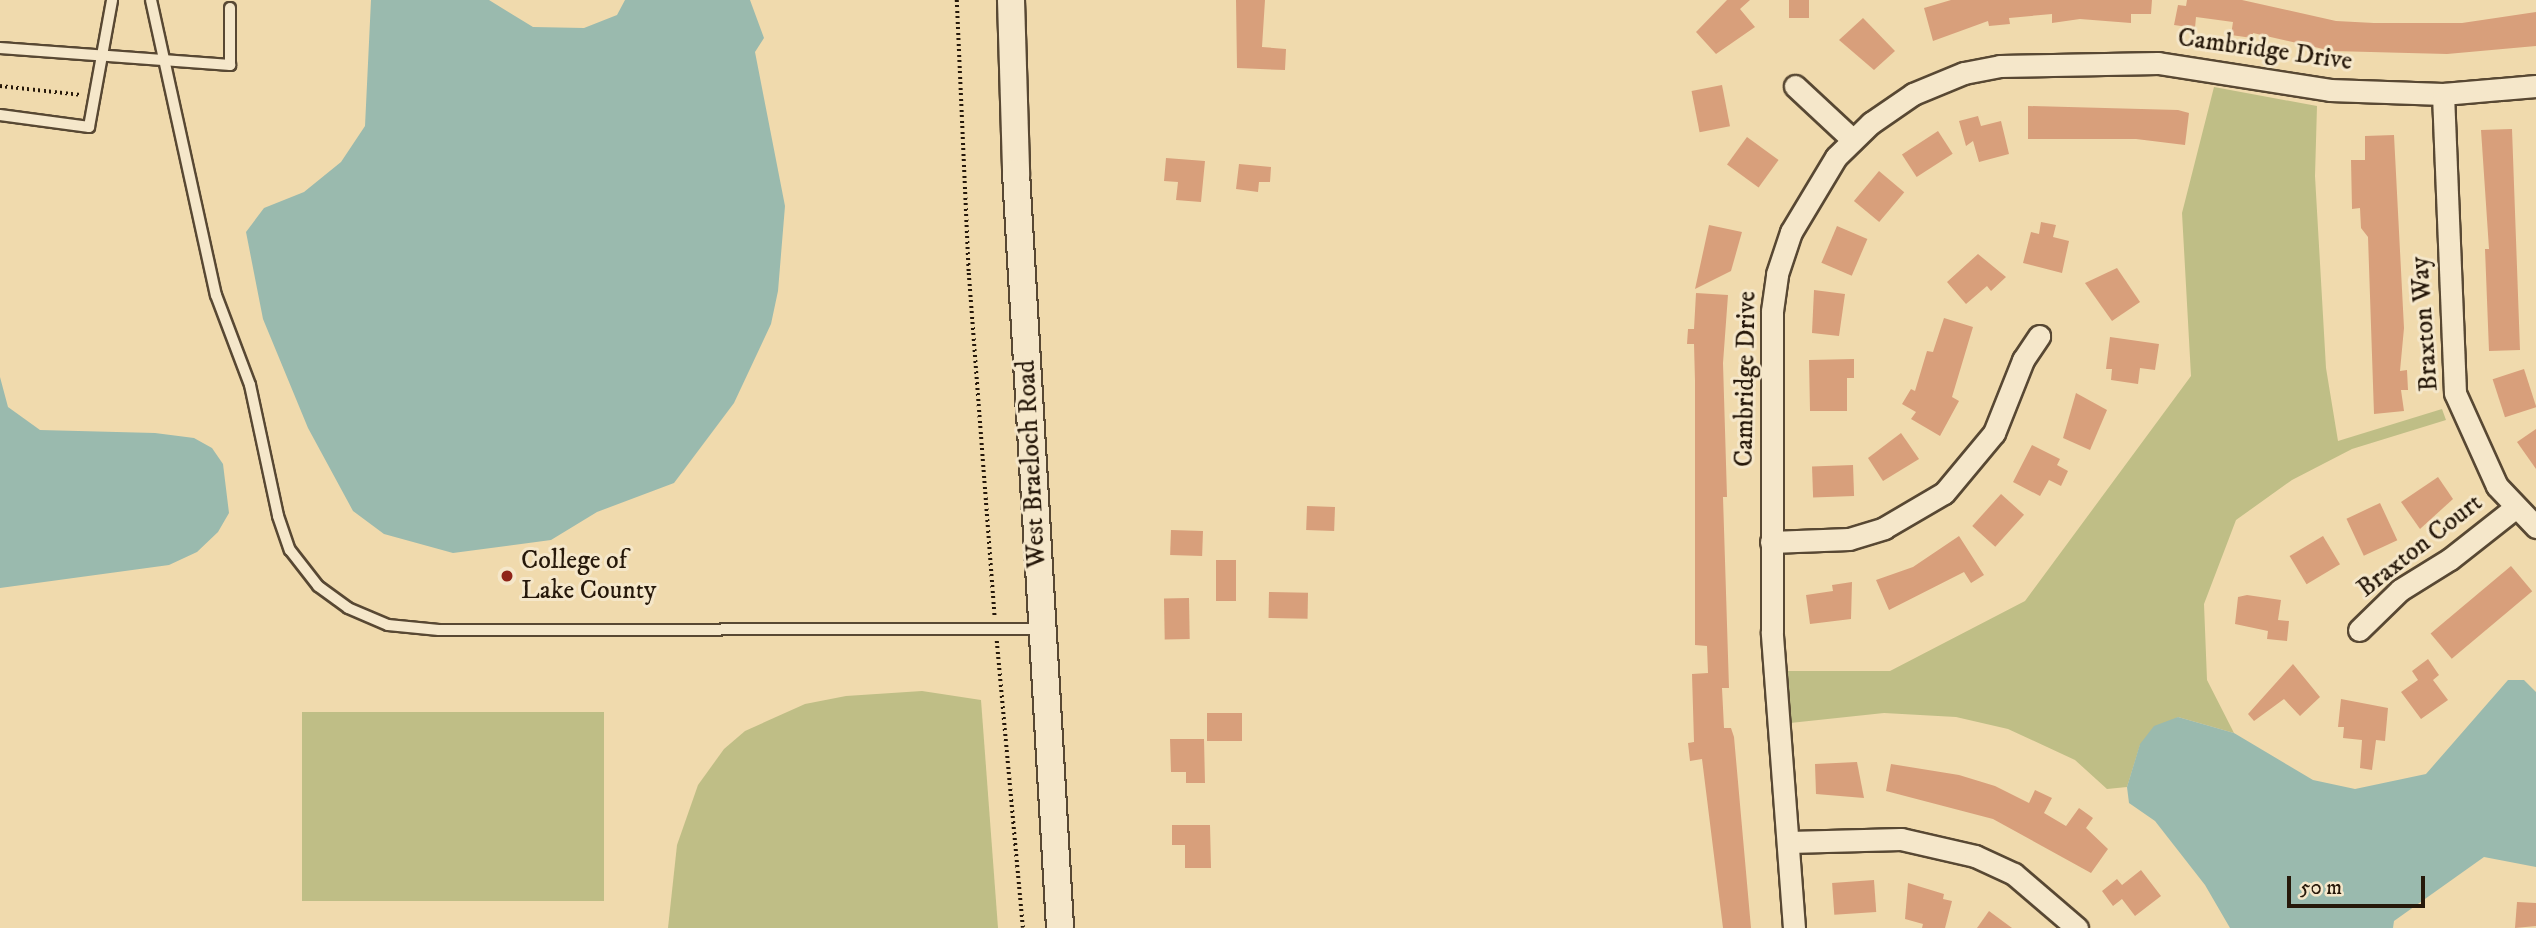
<!DOCTYPE html>
<style>
body{margin:0}
#map{position:relative;width:2536px;height:928px;overflow:hidden;background:#f0daad;font-family:"IM FELL DW Pica",serif}
div>[style]{position:absolute}
[style*='--x']{left:calc(var(--x)*1px);top:calc(var(--y)*1px);width:calc(var(--w)*1px);rotate:calc(var(--a)*1deg)}
.green>*{inset:0;background:#bfbe86;transform-origin:0 0}
.water>*{inset:0;background:#9abaae}
.building>*{inset:0;background:#d89f7b;transform-origin:0 0}
.path>*{height:3.5px;margin-top:-1.75px;transform-origin:0;background:repeating-linear-gradient(90deg,#26180a 0 2px,transparent 0 5.5px)}
.roads{filter:drop-shadow(2px 0 #584833) drop-shadow(-2px 0 #584833) drop-shadow(0 2px #584833) drop-shadow(0 -2px #584833)}
.service>*{height:10px;margin:-5px;padding:0 5px;transform-origin:5px;border-radius:5px;background:#f5e7ca}
.minor>*{height:21px;margin:-10.5px;padding:0 10.5px;transform-origin:10.5px;border-radius:10.5px;background:#f5e7ca}
.tertiary>*{height:26px;margin:-13px;padding:0 13px;transform-origin:13px;border-radius:13px;background:#f5e7ca}
.dots>*{width:19px;height:19px;translate:-50% -50%;box-sizing:border-box;border:4px solid #f5e7ca;border-radius:50%}
span{translate:-50% -50%;white-space:nowrap;text-align:center;line-height:1.15;-webkit-text-stroke:6px #f5e7ca;paint-order:stroke}
.street-label{font-size:26px;color:#26180a}
.poi-label{font-size:26px;color:#26180a}
.left{translate:0 -50%;text-align:left}
.scale{position:absolute;left:2287px;top:876px;width:138px;height:32px;box-sizing:border-box;border:4px solid #26180a;border-top:0;padding-left:9px;font-size:21px;line-height:24px;white-space:nowrap;color:#26180a;-webkit-text-stroke:5px #f5e7ca;paint-order:stroke}
</style>
<div id="map">
<div class="green">
<div style="clip-path:polygon(2214px 87px,2317px 106px,2315px 176px,2326px 368px,2338px 441px,2442px 409px,2446px 420px,2352px 449px,2292px 480px,2236px 520px,2204px 604px,2207px 680px,2234px 733px,2178px 717px,2140px 745px,2127px 787px,2107px 789px,2075px 760px,2008px 729px,1956px 717px,1884px 713px,1790px 723px,1786px 671px,1890px 671px,2025px 601px,2191px 376px,2182px 213px)"></div>
<div style="clip-path:polygon(922px 691px,981px 700px,998px 928px,668px 928px,677px 845px,698px 785px,724px 749px,745px 731px,805px 704px,846px 696px)"></div>
<div style="left:604px;top:712px;width:189px;height:302px;rotate:90deg"></div>
</div>
<div class="water">
<div style="clip-path:polygon(371px 0,489px 0,533px 27px,584px 28px,617px 15px,625px 0,750px 0,764px 38px,755px 52px,785px 206px,778px 291px,771px 324px,734px 403px,674px 483px,597px 512px,551px 540px,453px 553px,384px 534px,353px 511px,308px 428px,263px 319px,246px 232px,264px 208px,304px 192px,341px 162px,365px 126px)"></div>
<div style="clip-path:polygon(0 377px,8px 407px,40px 430px,155px 433px,194px 438px,212px 448px,223px 464px,229px 513px,218px 532px,197px 552px,169px 565px,0 588px)"></div>
<div style="clip-path:polygon(2508px 680px,2524px 680px,2536px 692px,2536px 867px,2484px 857px,2394px 921px,2393px 928px,2230px 928px,2205px 885px,2155px 821px,2129px 803px,2127px 787px,2140px 744px,2154px 726px,2178px 717px,2234px 733px,2313px 780px,2355px 789px,2426px 774px)"></div>
</div>
<div class="building">
<div style="clip-path:polygon(1236px 0,1265px 0,1262px 47px,1286px 49px,1285px 70px,1237px 68px)"></div>
<div style="clip-path:polygon(1727px 0,1750px 0,1740px 9px,1755px 27px,1716px 54px,1696px 32px)"></div>
<div style="left:1789px;top:0;width:20px;height:18px"></div>
<div style="clip-path:polygon(1951px 0,2152px 0,2151px 14px,2131px 14px,2131px 23px,2080px 19px,2052px 23px,2052px 14px,2009px 18px,2010px 24px,1989px 26px,1988px 21px,1933px 41px,1924px 8px)"></div>
<div style="clip-path:polygon(2187px 0,2242px 0,2336px 21px,2374px 23px,2462px 23px,2536px 12px,2536px 46px,2447px 54px,2332px 51px,2253px 33px,2252px 38px,2231px 35px,2233px 22px,2196px 17px,2195px 28px,2174px 25px,2178px 5px,2186px 6px)"></div>
<div style="clip-path:polygon(1863px 18px,1895px 51px,1874px 70px,1839px 40px)"></div>
<div style="left:1722px;top:85px;width:42px;height:31px;rotate:79deg"></div>
<div style="clip-path:polygon(2028px 106px,2178px 110px,2189px 113px,2185px 145px,2136px 139px,2028px 139px)"></div>
<div style="clip-path:polygon(1978px 116px,1981px 126px,2001px 121px,2009px 154px,1979px 162px,1973px 141px,1966px 146px,1959px 121px)"></div>
<div style="clip-path:polygon(2512px 129px,2520px 350px,2489px 351px,2485px 249px,2489px 249px,2481px 130px)"></div>
<div style="left:1938px;top:131px;width:27px;height:43px;rotate:57deg"></div>
<div style="clip-path:polygon(2394px 135px,2404px 328px,2400px 371px,2407px 370px,2408px 390px,2401px 390px,2404px 411px,2374px 414px,2368px 237px,2361px 228px,2360px 208px,2352px 209px,2351px 160px,2365px 160px,2365px 136px)"></div>
<div style="left:1747px;top:137px;width:39px;height:34px;rotate:36deg"></div>
<div style="clip-path:polygon(1166px 158px,1205px 161px,1201px 202px,1176px 200px,1178px 182px,1164px 181px)"></div>
<div style="clip-path:polygon(1239px 164px,1271px 167px,1270px 182px,1259px 182px,1258px 192px,1236px 189px)"></div>
<div style="left:1879px;top:171px;width:33px;height:39px;rotate:40deg"></div>
<div style="clip-path:polygon(2041px 222px,2056px 225px,2053px 237px,2069px 241px,2062px 273px,2023px 263px,2031px 232px,2039px 234px)"></div>
<div style="clip-path:polygon(1709px 225px,1742px 232px,1731px 271px,1695px 289px)"></div>
<div style="left:1837px;top:226px;width:33px;height:40px;rotate:23deg"></div>
<div style="clip-path:polygon(1978px 254px,2006px 277px,1991px 291px,1987px 286px,1966px 304px,1947px 282px)"></div>
<div style="clip-path:polygon(2117px 268px,2140px 302px,2112px 321px,2085px 283px)"></div>
<div style="clip-path:polygon(1814px 290px,1845px 294px,1839px 336px,1812px 333px)"></div>
<div style="clip-path:polygon(1696px 293px,1728px 295px,1723px 363px,1727px 497px,1723px 497px,1729px 688px,1722px 688px,1724px 728px,1731px 728px,1734px 737px,1751px 928px,1723px 928px,1702px 759px,1690px 761px,1688px 743px,1694px 742px,1692px 674px,1708px 673px,1707px 646px,1695px 645px,1695px 381px,1694px 344px,1687px 344px,1688px 329px,1694px 329px)"></div>
<div style="clip-path:polygon(1944px 318px,1973px 327px,1952px 397px,1959px 401px,1940px 436px,1911px 419px,1916px 412px,1902px 404px,1911px 389px,1915px 391px,1927px 351px,1933px 352px)"></div>
<div style="clip-path:polygon(2110px 337px,2159px 344px,2155px 370px,2140px 368px,2138px 384px,2111px 380px,2112px 369px,2106px 369px)"></div>
<div style="clip-path:polygon(1854px 359px,1854px 378px,1847px 378px,1847px 411px,1810px 411px,1809px 360px)"></div>
<div style="left:2524px;top:369px;width:40px;height:33px;rotate:72deg"></div>
<div style="clip-path:polygon(2076px 393px,2107px 410px,2090px 450px,2063px 438px)"></div>
<div style="clip-path:polygon(2536px 429px,2536px 469px,2517px 442px)"></div>
<div style="clip-path:polygon(1901px 433px,1919px 459px,1883px 481px,1868px 458px)"></div>
<div style="clip-path:polygon(2032px 445px,2060px 459px,2057px 465px,2068px 471px,2061px 486px,2049px 480px,2040px 496px,2013px 482px)"></div>
<div style="left:1853px;top:465px;width:31px;height:41px;rotate:88deg"></div>
<div style="clip-path:polygon(2438px 477px,2453px 499px,2420px 529px,2401px 502px)"></div>
<div style="left:2001px;top:494px;width:31px;height:43px;rotate:42deg"></div>
<div style="left:2380px;top:503px;width:41px;height:37px;rotate:65deg"></div>
<div style="left:1307px;top:506px;width:28px;height:24px;rotate:2deg"></div>
<div style="left:1171px;top:530px;width:32px;height:25px;rotate:2deg"></div>
<div style="clip-path:polygon(1959px 536px,1984px 575px,1971px 583px,1964px 572px,1889px 610px,1876px 580px,1913px 567px)"></div>
<div style="left:2323px;top:536px;width:33px;height:39px;rotate:59deg"></div>
<div style="left:1216px;top:560px;width:20px;height:41px"></div>
<div style="left:2511px;top:566px;width:33px;height:105px;rotate:50deg"></div>
<div style="clip-path:polygon(1852px 582px,1851px 619px,1810px 624px,1806px 595px,1833px 591px,1832px 585px)"></div>
<div style="left:1269px;top:592px;width:39px;height:26px;rotate:1deg"></div>
<div style="clip-path:polygon(2247px 595px,2281px 600px,2278px 620px,2289px 621px,2287px 641px,2267px 639px,2268px 631px,2235px 624px,2238px 597px)"></div>
<div style="left:1189px;top:598px;width:41px;height:25px;rotate:89deg"></div>
<div style="clip-path:polygon(2428px 659px,2439px 675px,2433px 680px,2448px 700px,2421px 719px,2401px 692px,2418px 680px,2412px 671px)"></div>
<div style="clip-path:polygon(2293px 664px,2320px 697px,2300px 716px,2284px 699px,2254px 721px,2248px 714px)"></div>
<div style="clip-path:polygon(2341px 699px,2388px 708px,2385px 741px,2376px 740px,2372px 770px,2360px 768px,2362px 740px,2343px 738px,2344px 727px,2338px 727px)"></div>
<div style="left:1207px;top:713px;width:35px;height:28px"></div>
<div style="clip-path:polygon(1170px 739px,1204px 739px,1205px 783px,1186px 783px,1186px 772px,1171px 772px)"></div>
<div style="clip-path:polygon(1857px 762px,1864px 798px,1816px 794px,1815px 764px)"></div>
<div style="clip-path:polygon(1891px 764px,1959px 775px,1995px 786px,2029px 803px,2035px 790px,2052px 798px,2044px 813px,2066px 826px,2079px 808px,2093px 818px,2086px 828px,2108px 849px,2091px 873px,1993px 819px,1886px 791px)"></div>
<div style="clip-path:polygon(1172px 825px,1210px 825px,1211px 868px,1185px 868px,1185px 845px,1172px 845px)"></div>
<div style="clip-path:polygon(2141px 870px,2161px 896px,2135px 916px,2122px 899px,2113px 906px,2102px 891px,2117px 879px,2122px 885px)"></div>
<div style="left:1874px;top:880px;width:32px;height:42px;rotate:86deg"></div>
<div style="clip-path:polygon(1908px 883px,1944px 894px,1943px 899px,1952px 901px,1945px 928px,1922px 928px,1923px 924px,1905px 919px)"></div>
<div style="clip-path:polygon(2517px 902px,2536px 903px,2536px 926px,2515px 928px)"></div>
<div style="clip-path:polygon(1989px 911px,2012px 928px,1977px 928px)"></div>
</div>
<div class="path">
<div style="--x:957;--y:0;--w:273;--a:87.5"></div>
<div style="--x:969;--y:273;--w:344;--a:85.7"></div>
<div style="--x:0;--y:86;--w:81;--a:6.3"></div>
<div style="--x:997;--y:641;--w:288;--a:84.8"></div>
</div>
<div class="roads">
<div class="service">
<div style="--x:151;--y:0;--w:302;--a:77.6"></div>
<div style="--x:216;--y:295;--w:96;--a:69.3"></div>
<div style="--x:250;--y:385;--w:134;--a:77.9"></div>
<div style="--x:278;--y:516;--w:36;--a:71"></div>
<div style="--x:290;--y:550;--w:46;--a:52.1"></div>
<div style="--x:318;--y:586;--w:37;--a:36"></div>
<div style="--x:348;--y:608;--w:43;--a:23"></div>
<div style="--x:388;--y:625;--w:51;--a:5.6"></div>
<div style="--x:439;--y:630;--w:602;--a:-0.1"></div>
<div style="--x:0;--y:48;--w:231;--a:4.2"></div>
<div style="--x:230;--y:65;--w:57;--a:-90"></div>
<div style="--x:0;--y:115;--w:90;--a:7.7"></div>
<div style="--x:89;--y:127;--w:129;--a:-79.7"></div>
</div>
<div class="minor">
<div style="--x:1795;--y:86;--w:79;--a:43"></div>
<div style="--x:2443;--y:94;--w:299;--a:87.7"></div>
<div style="--x:2455;--y:393;--w:102;--a:65.7"></div>
<div style="--x:2497;--y:486;--w:57;--a:46.4"></div>
<div style="--x:1771;--y:542;--w:78;--a:-2.2"></div>
<div style="--x:1849;--y:539;--w:37;--a:-17"></div>
<div style="--x:1884;--y:528;--w:69;--a:-30.3"></div>
<div style="--x:1944;--y:493;--w:78;--a:-50.2"></div>
<div style="--x:1994;--y:433;--w:79;--a:-68.3"></div>
<div style="--x:2023;--y:360;--w:29;--a:-56"></div>
<div style="--x:2359;--y:630;--w:57;--a:-44.3"></div>
<div style="--x:2400;--y:590;--w:59;--a:-31.8"></div>
<div style="--x:2450;--y:559;--w:84;--a:-38.2"></div>
<div style="--x:1789;--y:842;--w:112;--a:-1.5"></div>
<div style="--x:1901;--y:839;--w:76;--a:12.9"></div>
<div style="--x:1975;--y:856;--w:43;--a:24.8"></div>
<div style="--x:2014;--y:874;--w:83;--a:40.6"></div>
<div style="--x:1794;--y:928;--w:297;--a:-94.3"></div>
<div style="--x:1772;--y:632;--w:321;--a:-90"></div>
<div style="--x:1772;--y:311;--w:37;--a:-82"></div>
<div style="--x:1777;--y:274;--w:44;--a:-71.6"></div>
<div style="--x:1791;--y:232;--w:87;--a:-59"></div>
<div style="--x:1836;--y:157;--w:49;--a:-44.2"></div>
<div style="--x:1871;--y:123;--w:51;--a:-34.6"></div>
<div style="--x:1913;--y:94;--w:55;--a:-22.4"></div>
<div style="--x:1964;--y:73;--w:37;--a:-11"></div>
<div style="--x:2000;--y:66;--w:158;--a:-1.1"></div>
<div style="--x:2158;--y:63;--w:174;--a:8.9"></div>
<div style="--x:2330;--y:90;--w:113;--a:2"></div>
<div style="--x:2443;--y:94;--w:93;--a:-4.9"></div>
</div>
<div class="tertiary">
<div style="--x:1011;--y:0;--w:173;--a:88.3"></div>
<div style="--x:1016;--y:173;--w:756;--a:86.66"></div>
</div>
</div>
<div class="dots">
<div style="left:507px;top:576px;background:#8f2418"></div>
</div>
<div class="street-label">
<span style="left:2265px;top:50px;rotate:8deg">Cambridge Drive</span>
<span style="left:2425px;top:324px;rotate:-94deg">Braxton Way</span>
<span style="left:1746px;top:379px;rotate:-89deg">Cambridge Drive</span>
<span style="left:1032px;top:464px;rotate:-93deg">West Braeloch Road</span>
<span style="left:2420px;top:546px;rotate:-38deg">Braxton Court</span>
</div>
<div class="poi-label">
<span class="left" style="left:521px;top:576px">College of<br>Lake County</span>
</div>
<div class="scale">50 m</div>
</div>
